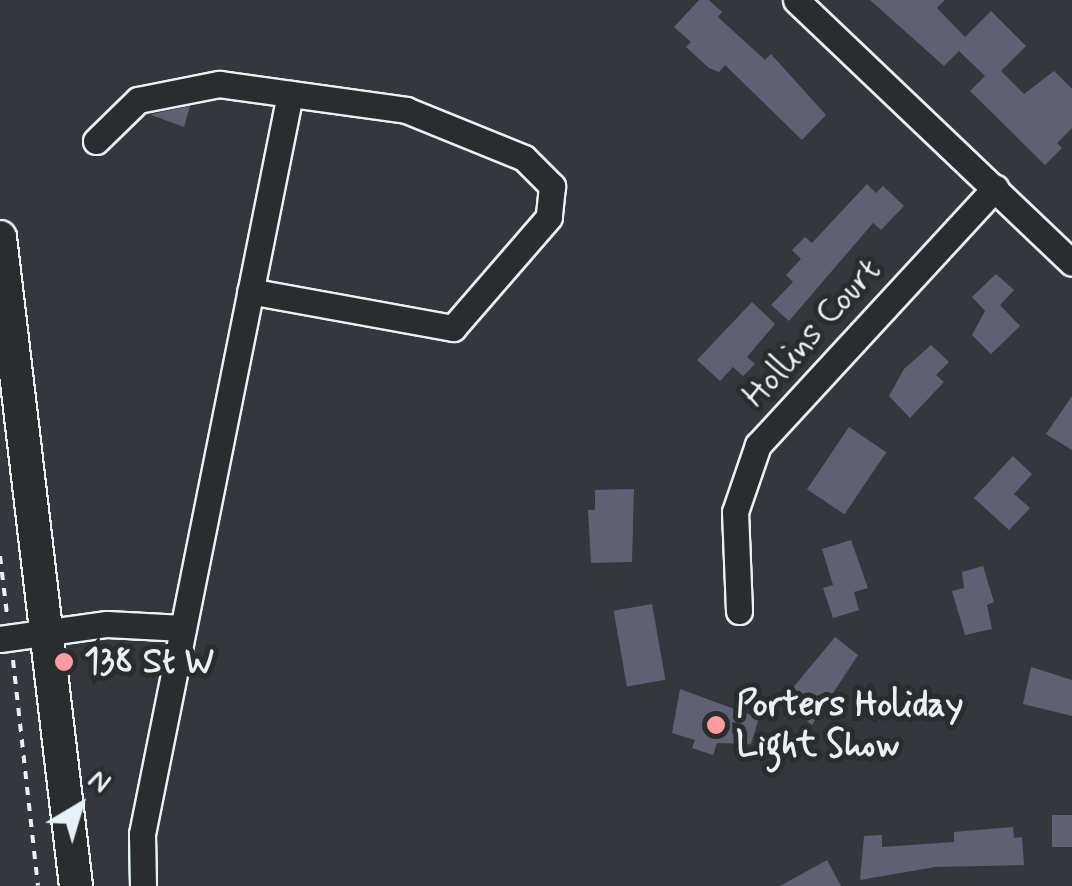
<!DOCTYPE html>
<style>
body{margin:0}
#map{position:relative;width:1072px;height:886px;overflow:hidden;background:#35373c;font-family:Mynerve,sans-serif}
div>[style]{position:absolute}
[style*='--x']{left:calc(var(--x)*1px);top:calc(var(--y)*1px);width:calc(var(--w)*1px);rotate:calc(var(--a)*1deg)}
.building>*{inset:0;background:#5f6073;transform-origin:0 0}
.path>*{height:4px;margin-top:-2px;transform-origin:0;background:repeating-linear-gradient(90deg,#e8f1f8 0 8px,transparent 0 16px)}
.roads{filter:drop-shadow(2px 0 #e8f1f8) drop-shadow(-2px 0 #e8f1f8) drop-shadow(0 2px #e8f1f8) drop-shadow(0 -2px #e8f1f8)}
.minor>*{height:25px;margin:-12.5px;padding:0 12.5px;transform-origin:12.5px;border-radius:12.5px;background:#2a2d2e}
.tertiary>*{height:32px;margin:-16px;padding:0 16px;transform-origin:16px;border-radius:16px;background:#2a2d2e}
.dots>*{width:28px;height:28px;translate:-50% -50%;box-sizing:border-box;border:5px solid #2a2d2e;border-radius:50%}
span{translate:-50% -50%;white-space:nowrap;text-align:center;line-height:1.15;-webkit-text-stroke:10px #2a2d2e;paint-order:stroke}
.street-label{font-size:35px;color:#e8f1f8}
.poi-label{font-size:35px;color:#e8f1f8;font-weight:700}
.left{translate:0 -50%;text-align:left}
.north{position:absolute;left:30px;top:756px;width:100px;height:100px;-webkit-text-stroke:8px #2a2d2e;paint-order:stroke;rotate:38deg;font-size:28px;font-weight:700;line-height:40px;text-align:center;color:#e8f1f8}
.north::after{content:'';display:block;margin:auto;width:35px;height:45px;background:#e8f1f8;clip-path:polygon(50% 0,100% 100%,50% 72%,0 100%)}
</style>
<div id="map">
<div class="building">
<div style="clip-path:polygon(699px 0,709px 0,722px 12px,718px 17px,765px 60px,771px 54px,826px 115px,802px 140px,725px 65px,719px 72px,709px 68px,686px 47px,691px 42px,674px 27px)"></div>
<div style="clip-path:polygon(870px 0,945px 0,937px 8px,965px 37px,991px 11px,1026px 46px,1001px 71px,1024px 94px,1054px 71px,1072px 89px,1072px 128px,1057px 143px,1062px 148px,1045px 165px,970px 91px,985px 76px,959px 51px,944px 66px)"></div>
<div style="clip-path:polygon(190px 106px,184px 127px,151px 115px,152px 114px)"></div>
<div style="clip-path:polygon(867px 184px,876px 193px,883px 186px,904px 206px,881px 230px,873px 223px,789px 321px,771px 305px,793px 282px,786px 275px,801px 259px,792px 250px,805px 237px,812px 243px)"></div>
<div style="clip-path:polygon(996px 274px,1014px 290px,1000px 305px,1020px 326px,991px 354px,972px 335px,985px 311px,972px 297px)"></div>
<div style="clip-path:polygon(752px 302px,775px 324px,747px 357px,755px 364px,743px 376px,733px 367px,720px 381px,697px 360px)"></div>
<div style="clip-path:polygon(931px 345px,949px 362px,936px 375px,944px 382px,910px 418px,889px 396px,904px 369px)"></div>
<div style="clip-path:polygon(1072px 396px,1072px 450px,1046px 434px)"></div>
<div style="left:849px;top:427px;width:45px;height:75px;rotate:34deg"></div>
<div style="clip-path:polygon(1013px 456px,1032px 474px,1014px 494px,1030px 508px,1009px 530px,974px 498px)"></div>
<div style="clip-path:polygon(634px 489px,632px 562px,591px 563px,588px 510px,595px 510px,595px 490px)"></div>
<div style="clip-path:polygon(851px 540px,868px 588px,854px 592px,859px 610px,833px 618px,823px 588px,833px 585px,822px 549px)"></div>
<div style="clip-path:polygon(983px 566px,994px 602px,987px 605px,992px 629px,965px 635px,952px 591px,964px 588px,962px 572px)"></div>
<div style="left:652px;top:604px;width:77px;height:39px;rotate:80deg"></div>
<div style="clip-path:polygon(835px 637px,858px 655px,812px 725px,782px 701px)"></div>
<div style="clip-path:polygon(1031px 667px,1072px 680px,1072px 716px,1023px 704px)"></div>
<div style="clip-path:polygon(680px 689px,759px 718px,751px 744px,717px 743px,713px 755px,692px 748px,695px 740px,672px 733px)"></div>
<div style="left:1052px;top:815px;width:20px;height:32px"></div>
<div style="clip-path:polygon(1013px 827px,1014px 838px,1022px 837px,1024px 865px,935px 867px,860px 880px,864px 836px,882px 835px,882px 847px,954px 842px,954px 832px)"></div>
<div style="clip-path:polygon(827px 860px,841px 886px,780px 886px)"></div>
</div>
<div class="path">
<div style="--x:0;--y:556;--w:59;--a:83.2"></div>
<div style="--x:13;--y:660;--w:227;--a:83.7"></div>
</div>
<div class="roads">
<div class="minor">
<div style="--x:796;--y:0;--w:381;--a:43.6"></div>
<div style="--x:96;--y:141;--w:59;--a:-44.3"></div>
<div style="--x:138;--y:100;--w:83;--a:-11.2"></div>
<div style="--x:219;--y:84;--w:189;--a:7.9"></div>
<div style="--x:406;--y:110;--w:127;--a:22.1"></div>
<div style="--x:524;--y:158;--w:40;--a:45"></div>
<div style="--x:552;--y:186;--w:31;--a:96"></div>
<div style="--x:549;--y:217;--w:147;--a:130.9"></div>
<div style="--x:453;--y:328;--w:206;--a:-169.7"></div>
<div style="--x:739;--y:611;--w:99;--a:-92.3"></div>
<div style="--x:735;--y:512;--w:71;--a:-71.1"></div>
<div style="--x:758;--y:445;--w:350;--a:-47.3"></div>
<div style="--x:0;--y:639;--w:108;--a:-8"></div>
<div style="--x:107;--y:624;--w:76;--a:3"></div>
<div style="--x:143;--y:886;--w:52;--a:-91.1"></div>
<div style="--x:142;--y:834;--w:755;--a:-78.69"></div>
</div>
<div class="tertiary">
<div style="--x:0;--y:237;--w:653;--a:83.32"></div>
</div>
</div>
<div class="dots">
<div style="left:64px;top:662px;background:#ff9aa2"></div>
<div style="left:716px;top:725px;background:#ff9aa2"></div>
</div>
<div class="street-label">
<span style="left:812px;top:333px;rotate:-48deg">Hollins Court</span>
</div>
<div class="poi-label">
<span class="left" style="left:84px;top:662px">138 St W</span>
<span class="left" style="left:736px;top:725px">Porters Holiday<br>Light Show</span>
</div>
<div class="north">N</div>
</div>
